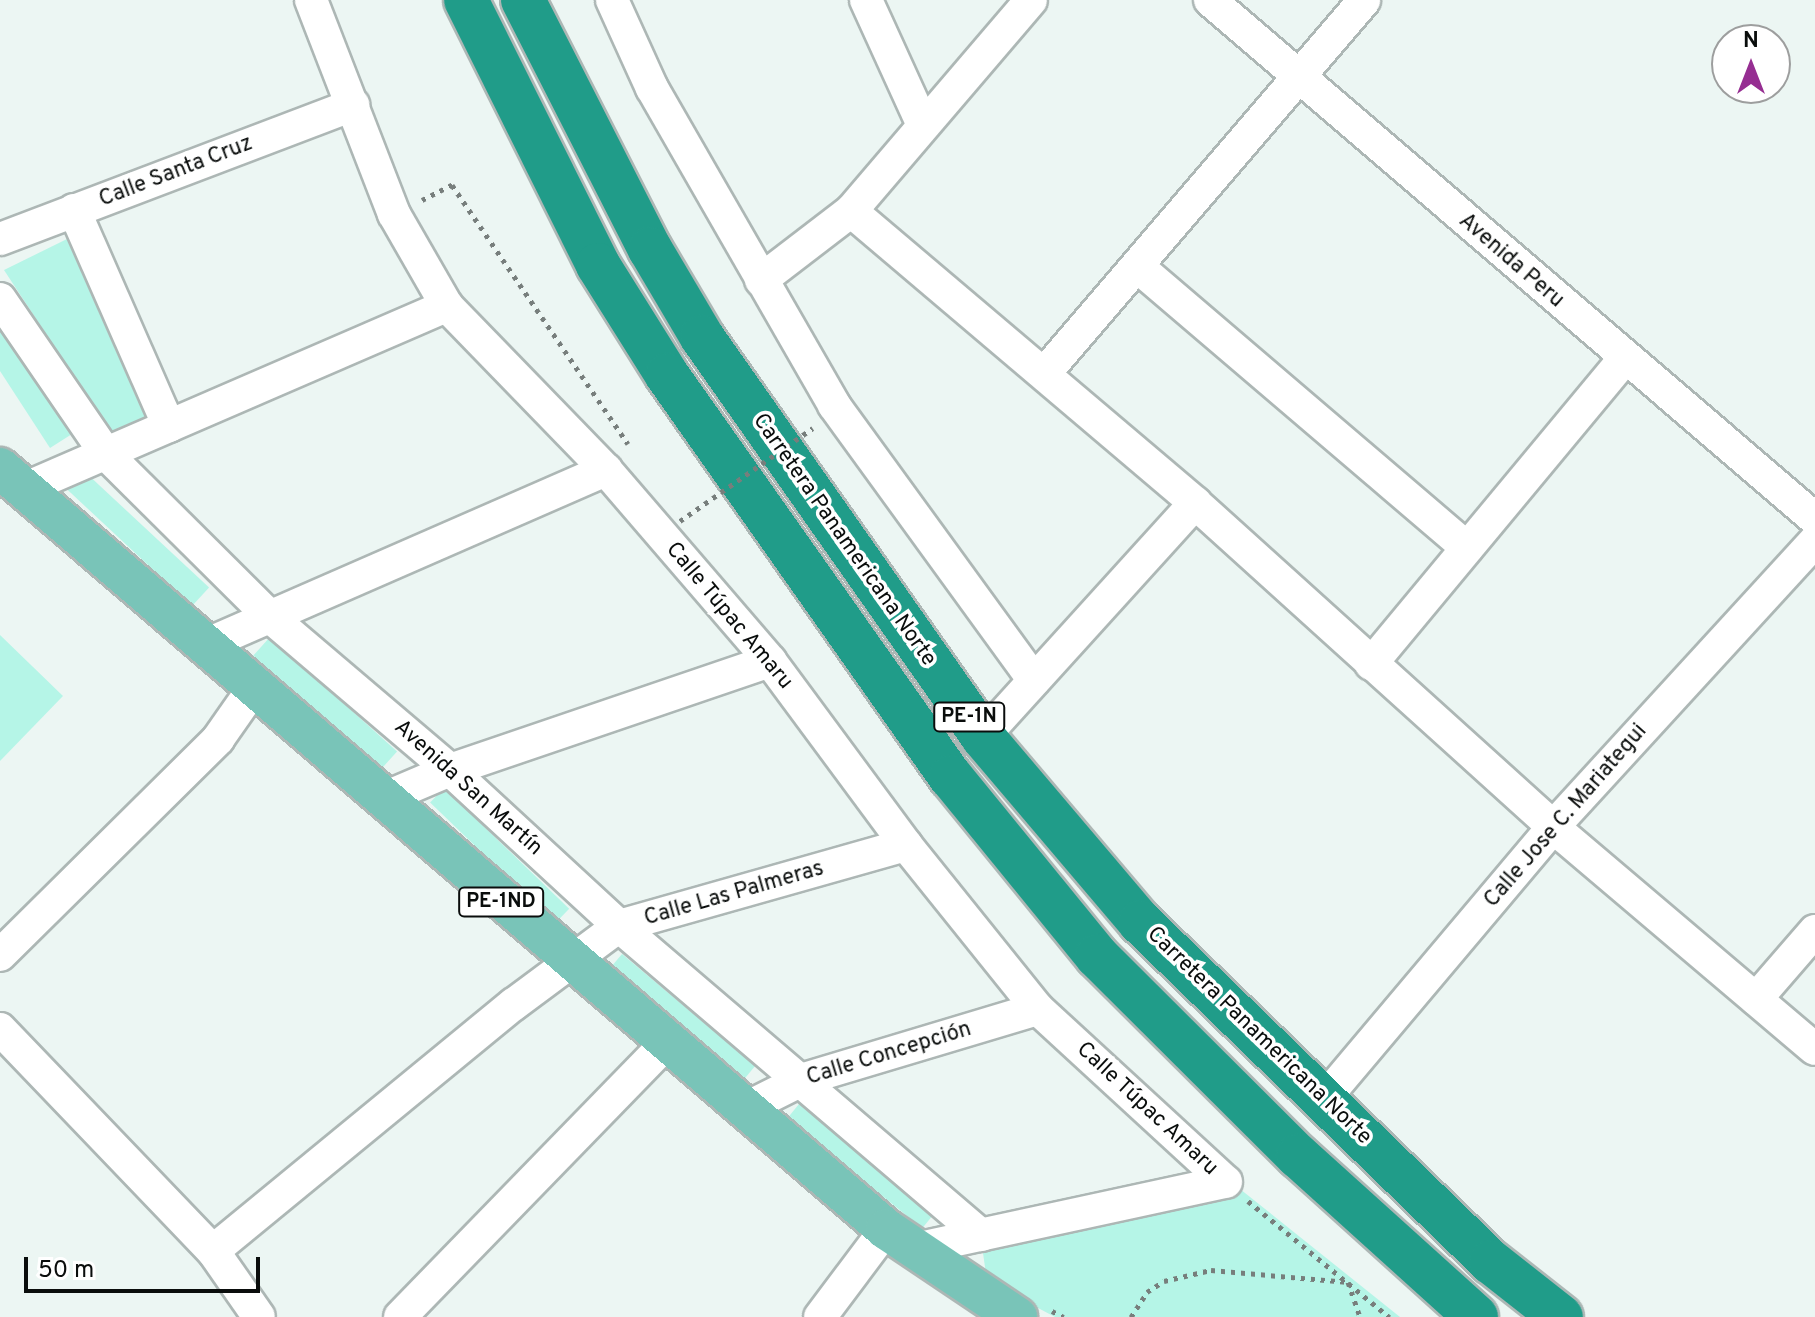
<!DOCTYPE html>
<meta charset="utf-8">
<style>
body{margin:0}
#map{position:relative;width:1815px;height:1317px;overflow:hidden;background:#ecf6f3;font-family:Overpass,sans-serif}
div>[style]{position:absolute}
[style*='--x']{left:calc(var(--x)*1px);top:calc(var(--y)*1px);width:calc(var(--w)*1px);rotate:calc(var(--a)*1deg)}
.green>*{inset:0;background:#b5f5e7;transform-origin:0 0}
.path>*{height:5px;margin-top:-2.5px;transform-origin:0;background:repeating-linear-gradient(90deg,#777e7c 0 4px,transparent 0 10px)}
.roads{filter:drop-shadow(2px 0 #adb7b5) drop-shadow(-2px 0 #adb7b5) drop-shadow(0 2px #adb7b5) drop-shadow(0 -2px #adb7b5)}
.minor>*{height:32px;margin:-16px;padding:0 16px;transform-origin:16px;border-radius:16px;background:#fff}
.major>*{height:40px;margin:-20px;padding:0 20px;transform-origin:20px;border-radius:20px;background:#79c4b8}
.highway>*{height:44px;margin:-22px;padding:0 22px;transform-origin:22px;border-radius:22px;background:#209c89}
.path-bridge>*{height:5px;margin-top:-2.5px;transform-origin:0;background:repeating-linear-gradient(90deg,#777e7c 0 4px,transparent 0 10px)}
span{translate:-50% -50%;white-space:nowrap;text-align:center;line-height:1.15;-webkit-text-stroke:7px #fff;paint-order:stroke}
.shield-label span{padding:2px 6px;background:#fff;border:2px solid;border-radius:6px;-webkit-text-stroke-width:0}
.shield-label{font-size:20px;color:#0a0d0c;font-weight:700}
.street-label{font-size:22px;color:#0a0d0c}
.north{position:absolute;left:1711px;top:24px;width:80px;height:80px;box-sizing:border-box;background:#fff;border:2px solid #9d9e9e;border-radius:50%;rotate:0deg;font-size:22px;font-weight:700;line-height:32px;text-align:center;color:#0a0d0c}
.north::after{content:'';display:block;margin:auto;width:28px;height:36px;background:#962e92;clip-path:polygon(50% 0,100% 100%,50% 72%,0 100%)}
.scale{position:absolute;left:24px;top:1257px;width:236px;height:36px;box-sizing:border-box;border:4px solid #0a0d0c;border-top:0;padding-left:10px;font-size:24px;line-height:28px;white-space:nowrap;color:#0a0d0c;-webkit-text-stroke:6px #fff;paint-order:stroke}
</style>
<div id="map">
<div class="green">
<div style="clip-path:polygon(67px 239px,146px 419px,112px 435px,4px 270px)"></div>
<div style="clip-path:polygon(0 323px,72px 434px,50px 448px,0 371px)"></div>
<div style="left:84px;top:471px;width:171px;height:25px;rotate:43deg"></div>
<div style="clip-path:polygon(0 635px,63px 696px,0 761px)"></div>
<div style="left:270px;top:637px;width:171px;height:25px;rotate:42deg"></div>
<div style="left:444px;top:788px;width:174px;height:20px;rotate:44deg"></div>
<div style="left:622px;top:954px;width:174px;height:20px;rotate:40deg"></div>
<div style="left:799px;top:1104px;width:174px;height:19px;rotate:39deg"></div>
<div style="clip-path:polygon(1240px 1189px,1400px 1317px,1055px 1317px,987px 1281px,982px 1246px)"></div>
</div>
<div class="path">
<div style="--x:422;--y:200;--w:34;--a:-27"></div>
<div style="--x:452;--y:185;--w:313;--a:55.8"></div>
<div style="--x:1248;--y:1201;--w:183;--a:39.4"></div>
<div style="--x:1052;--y:1311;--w:13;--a:27"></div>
<div style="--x:1131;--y:1317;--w:30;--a:-57"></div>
<div style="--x:1147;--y:1292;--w:20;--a:-33"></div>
<div style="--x:1164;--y:1281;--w:48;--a:-13.2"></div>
<div style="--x:1211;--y:1270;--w:138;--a:5"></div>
<div style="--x:1348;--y:1282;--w:37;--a:71"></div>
</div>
<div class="roads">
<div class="minor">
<div style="--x:311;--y:0;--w:230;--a:68.8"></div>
<div style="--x:394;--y:214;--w:106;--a:60.1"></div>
<div style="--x:447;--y:306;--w:228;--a:45.9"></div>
<div style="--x:606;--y:470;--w:252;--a:49.3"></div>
<div style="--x:770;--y:661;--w:229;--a:53.5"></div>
<div style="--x:906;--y:845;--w:211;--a:51.2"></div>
<div style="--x:1038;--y:1009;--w:255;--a:42.6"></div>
<div style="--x:612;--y:0;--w:97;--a:65.6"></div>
<div style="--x:652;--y:88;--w:366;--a:60.1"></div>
<div style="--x:834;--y:405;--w:340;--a:54"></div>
<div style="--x:866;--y:0;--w:135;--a:65.5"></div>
<div style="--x:1210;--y:0;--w:797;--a:40.62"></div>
<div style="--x:74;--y:210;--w:236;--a:66.3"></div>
<div style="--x:851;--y:211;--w:451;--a:40.3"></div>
<div style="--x:1195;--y:503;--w:483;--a:42.1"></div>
<div style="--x:1553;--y:827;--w:343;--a:40.3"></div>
<div style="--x:0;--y:239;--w:378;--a:-20.8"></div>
<div style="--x:1137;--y:266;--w:434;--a:40.5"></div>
<div style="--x:761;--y:280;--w:113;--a:-37.5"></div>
<div style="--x:851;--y:211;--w:277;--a:-49.5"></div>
<div style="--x:0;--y:299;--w:188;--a:55.6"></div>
<div style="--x:106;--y:454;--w:228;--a:44.8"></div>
<div style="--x:268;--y:615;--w:239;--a:40.4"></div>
<div style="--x:450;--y:770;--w:230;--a:42.7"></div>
<div style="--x:619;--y:926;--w:476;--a:40.5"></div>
<div style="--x:1044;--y:374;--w:492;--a:-49.4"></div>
<div style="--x:13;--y:476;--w:16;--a:60"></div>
<div style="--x:21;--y:490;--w:464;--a:-23.4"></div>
<div style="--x:203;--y:646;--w:440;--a:-23.6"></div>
<div style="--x:1371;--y:664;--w:396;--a:-50.3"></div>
<div style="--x:983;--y:737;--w:316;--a:-47.8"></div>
<div style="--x:382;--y:799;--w:74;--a:-23.1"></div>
<div style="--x:450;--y:770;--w:338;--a:-18.8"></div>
<div style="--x:0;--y:955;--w:307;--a:-44.7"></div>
<div style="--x:218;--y:739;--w:61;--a:-55"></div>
<div style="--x:1756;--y:999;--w:90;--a:-49.1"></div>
<div style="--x:0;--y:1029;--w:308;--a:46.2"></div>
<div style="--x:213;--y:1251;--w:80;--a:55.1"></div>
<div style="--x:1325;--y:1098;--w:354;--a:-49.9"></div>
<div style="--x:1553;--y:827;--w:388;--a:-47.5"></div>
<div style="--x:744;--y:1109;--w:67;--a:-26.6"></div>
<div style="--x:804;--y:1079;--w:244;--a:-16.7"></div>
<div style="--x:915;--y:1249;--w:318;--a:-12.2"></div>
<div style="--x:213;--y:1251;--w:389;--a:-39.4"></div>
<div style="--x:514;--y:1004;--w:131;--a:-36.6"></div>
<div style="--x:619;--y:926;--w:298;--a:-15.8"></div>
<div style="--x:400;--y:1317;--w:382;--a:-45.8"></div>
<div style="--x:820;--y:1317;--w:110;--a:-53.1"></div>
</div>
<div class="major">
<div style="--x:0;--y:468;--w:1168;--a:40.66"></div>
<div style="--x:886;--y:1229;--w:158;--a:33.9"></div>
</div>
<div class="highway">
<div style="--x:466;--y:0;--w:296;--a:63.5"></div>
<div style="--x:598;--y:265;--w:130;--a:57.9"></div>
<div style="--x:667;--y:375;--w:492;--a:54.8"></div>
<div style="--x:951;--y:777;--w:231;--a:50.8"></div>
<div style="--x:1097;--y:956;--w:284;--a:44.9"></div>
<div style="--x:1298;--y:1156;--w:240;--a:42.1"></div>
<div style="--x:523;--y:0;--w:280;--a:63"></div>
<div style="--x:650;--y:249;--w:102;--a:59.4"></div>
<div style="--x:702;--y:337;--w:489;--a:54.9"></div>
<div style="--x:983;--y:737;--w:243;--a:49.7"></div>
<div style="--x:1140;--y:922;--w:489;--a:44.1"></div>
<div style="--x:1491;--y:1262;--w:89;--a:38.2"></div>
</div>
</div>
<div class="path-bridge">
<div style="--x:680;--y:521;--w:162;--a:-35"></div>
</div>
<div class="shield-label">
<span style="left:969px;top:717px">PE-1N</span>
<span style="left:501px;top:902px">PE-1ND</span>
</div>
<div class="street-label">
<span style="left:176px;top:172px;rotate:-21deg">Calle Santa Cruz</span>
<span style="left:1511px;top:261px;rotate:41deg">Avenida Peru</span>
<span style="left:844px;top:540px;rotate:55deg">Carretera Panamericana Norte</span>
<span style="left:729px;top:616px;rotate:50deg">Calle Túpac Amaru</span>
<span style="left:468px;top:788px;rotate:42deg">Avenida San Martín</span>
<span style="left:1566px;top:816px;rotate:-49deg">Calle Jose C. Mariategui</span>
<span style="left:734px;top:894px;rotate:-16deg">Calle Las Palmeras</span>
<span style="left:1259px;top:1036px;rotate:44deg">Carretera Panamericana Norte</span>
<span style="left:889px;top:1054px;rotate:-17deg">Calle Concepción</span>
<span style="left:1147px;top:1109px;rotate:43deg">Calle Túpac Amaru</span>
</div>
<div class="north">N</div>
<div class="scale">50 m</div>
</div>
